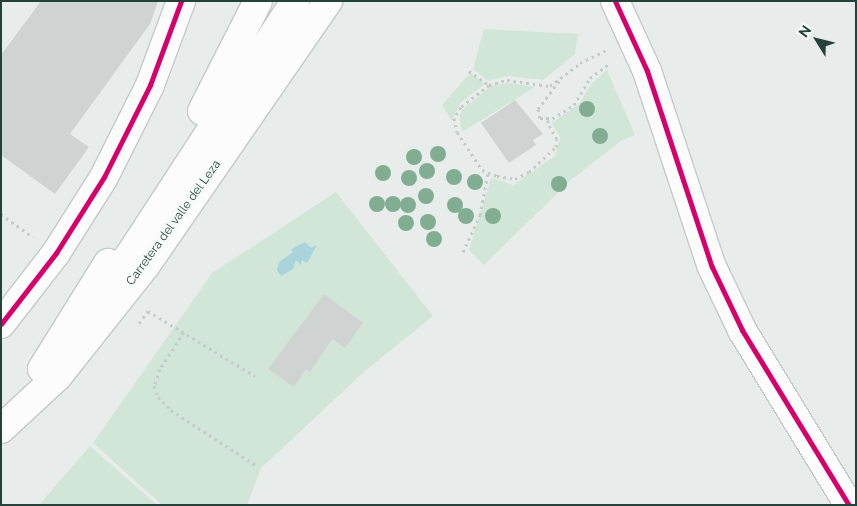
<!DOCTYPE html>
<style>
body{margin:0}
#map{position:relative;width:857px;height:506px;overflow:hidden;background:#e8edeb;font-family:Raleway,sans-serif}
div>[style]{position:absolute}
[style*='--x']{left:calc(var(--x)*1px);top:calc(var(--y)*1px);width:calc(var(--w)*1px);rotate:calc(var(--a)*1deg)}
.green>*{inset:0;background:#d1e6d8}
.water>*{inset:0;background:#a9d4db}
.building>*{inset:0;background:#cfd4d2}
.path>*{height:3px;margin-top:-1.5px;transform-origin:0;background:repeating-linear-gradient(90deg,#c3ccca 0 2.5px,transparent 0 6.5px)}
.roads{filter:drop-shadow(1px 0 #c5cac8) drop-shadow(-1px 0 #c5cac8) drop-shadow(0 1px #c5cac8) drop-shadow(0 -1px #c5cac8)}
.minor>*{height:28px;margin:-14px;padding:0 14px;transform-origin:14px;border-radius:14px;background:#fcfcfc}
.secondary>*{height:28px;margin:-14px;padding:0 14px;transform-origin:14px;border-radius:14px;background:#fcfcfc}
.cycleway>*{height:5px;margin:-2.5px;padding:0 2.5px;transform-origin:2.5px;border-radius:2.5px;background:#d6006c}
.trees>*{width:16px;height:16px;margin:-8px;border-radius:50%;background:#81ae93}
span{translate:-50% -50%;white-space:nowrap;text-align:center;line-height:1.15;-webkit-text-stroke:5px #f7fbf9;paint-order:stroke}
.street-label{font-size:12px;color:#24423a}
.frame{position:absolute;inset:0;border:2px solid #24423a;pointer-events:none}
.north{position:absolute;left:792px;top:15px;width:50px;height:50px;-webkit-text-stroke:4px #f7fbf9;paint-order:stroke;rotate:306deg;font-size:14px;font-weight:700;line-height:20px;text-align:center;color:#24423a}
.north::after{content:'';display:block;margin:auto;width:18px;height:22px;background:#24423a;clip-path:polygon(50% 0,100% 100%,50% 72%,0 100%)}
</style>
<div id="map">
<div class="green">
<div style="clip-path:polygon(484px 29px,578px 34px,575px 54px,543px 80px,508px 76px,488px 81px,473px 69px)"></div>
<div style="clip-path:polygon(607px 70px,635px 135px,622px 140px,571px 180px,484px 265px,469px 250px,491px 178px,513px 185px,555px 156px,560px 138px,552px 123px,579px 104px,592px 83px)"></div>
<div style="clip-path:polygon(470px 73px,485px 84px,460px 103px,452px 121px,442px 105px)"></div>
<div style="clip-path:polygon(508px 83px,535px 87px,462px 132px,459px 117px,463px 109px,491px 86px)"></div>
<div style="clip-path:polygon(336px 192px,433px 316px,365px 371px,261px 468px,247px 505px,162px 505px,93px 443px,212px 273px)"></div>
<div style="clip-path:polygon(90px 446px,157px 505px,39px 505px)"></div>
</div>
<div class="water">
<div style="clip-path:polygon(305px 242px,311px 248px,317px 245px,307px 263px,302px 260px,301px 265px,296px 260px,293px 269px,281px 276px,277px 270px,279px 262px,293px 252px,291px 249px)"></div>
</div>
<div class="building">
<div style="clip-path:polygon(41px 1px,158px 1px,150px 24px,70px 134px,89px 147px,55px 194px,1px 155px,1px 55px)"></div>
<div style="clip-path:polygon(515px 100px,543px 134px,533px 140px,536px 145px,509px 163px,481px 123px)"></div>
<div style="clip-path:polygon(324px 294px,363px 323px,345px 348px,332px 339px,310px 372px,306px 369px,294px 387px,268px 369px)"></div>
</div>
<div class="path">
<div style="--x:469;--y:71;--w:24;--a:35"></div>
<div style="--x:489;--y:85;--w:19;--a:-16"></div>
<div style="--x:507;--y:80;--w:43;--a:7.9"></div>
<div style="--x:550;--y:86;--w:38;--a:-37"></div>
<div style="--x:580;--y:63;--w:30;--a:-26"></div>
<div style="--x:489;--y:85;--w:36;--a:142"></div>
<div style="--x:461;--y:107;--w:13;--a:122"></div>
<div style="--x:454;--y:118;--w:14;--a:78"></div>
<div style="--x:457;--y:132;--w:45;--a:56.7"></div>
<div style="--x:482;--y:170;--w:16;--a:22"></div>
<div style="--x:497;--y:176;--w:18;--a:9"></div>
<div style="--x:515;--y:179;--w:16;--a:-27"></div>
<div style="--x:529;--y:172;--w:37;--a:-43"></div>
<div style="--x:556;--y:147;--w:8;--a:-83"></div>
<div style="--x:557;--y:139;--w:20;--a:-120"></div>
<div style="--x:547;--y:122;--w:32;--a:-32"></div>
<div style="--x:574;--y:105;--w:31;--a:-59"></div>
<div style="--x:590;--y:78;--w:22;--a:-36"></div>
<div style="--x:549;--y:118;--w:9;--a:180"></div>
<div style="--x:540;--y:118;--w:9;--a:-103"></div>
<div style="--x:538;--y:109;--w:36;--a:-53"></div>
<div style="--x:1;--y:214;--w:39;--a:36"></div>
<div style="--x:463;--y:252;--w:41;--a:-65.3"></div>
<div style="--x:480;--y:215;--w:43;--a:-79.2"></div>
<div style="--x:139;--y:323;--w:15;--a:-53"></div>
<div style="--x:148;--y:311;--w:125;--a:31.3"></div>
<div style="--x:184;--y:332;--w:44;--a:123"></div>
<div style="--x:160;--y:369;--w:18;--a:109"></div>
<div style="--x:154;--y:386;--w:12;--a:70"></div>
<div style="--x:158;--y:397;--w:18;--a:45"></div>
<div style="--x:171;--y:410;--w:103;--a:33.1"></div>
</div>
<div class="roads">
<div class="minor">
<div style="--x:615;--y:1;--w:77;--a:65.4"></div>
<div style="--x:647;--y:71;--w:206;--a:71.7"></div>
<div style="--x:712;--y:267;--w:70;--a:64.5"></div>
<div style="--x:742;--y:330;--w:205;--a:58.6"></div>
<div style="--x:1;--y:324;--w:90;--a:-52.2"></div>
<div style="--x:56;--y:253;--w:90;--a:-57.7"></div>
<div style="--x:104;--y:177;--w:103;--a:-63.4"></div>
<div style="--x:150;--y:85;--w:90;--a:-69.7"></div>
</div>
<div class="secondary">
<div style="--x:202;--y:111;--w:123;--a:-63"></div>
<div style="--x:106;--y:285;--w:37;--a:-52"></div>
<div style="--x:129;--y:256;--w:304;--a:-56.9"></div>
<div style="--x:42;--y:369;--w:125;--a:-58.1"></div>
<div style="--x:1;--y:429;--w:78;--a:-42.9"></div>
<div style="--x:58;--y:376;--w:142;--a:-51.6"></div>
<div style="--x:146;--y:265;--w:321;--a:-55.4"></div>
</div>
</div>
<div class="cycleway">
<div style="--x:615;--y:1;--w:77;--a:65.4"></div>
<div style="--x:647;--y:71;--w:206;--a:71.7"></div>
<div style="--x:712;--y:267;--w:70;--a:64.5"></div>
<div style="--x:742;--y:330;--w:205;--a:58.6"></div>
<div style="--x:1;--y:324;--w:90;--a:-52.2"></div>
<div style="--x:56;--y:253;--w:90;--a:-57.7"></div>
<div style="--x:104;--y:177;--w:103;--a:-63.4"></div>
<div style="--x:150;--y:85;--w:90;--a:-69.7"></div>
</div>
<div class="trees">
<div style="left:587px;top:109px"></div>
<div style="left:600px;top:136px"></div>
<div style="left:438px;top:154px"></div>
<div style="left:414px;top:157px"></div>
<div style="left:427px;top:171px"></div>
<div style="left:383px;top:173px"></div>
<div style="left:454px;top:177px"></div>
<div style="left:409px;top:178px"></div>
<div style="left:475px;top:182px"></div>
<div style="left:559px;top:184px"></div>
<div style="left:426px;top:196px"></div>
<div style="left:377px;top:204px"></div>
<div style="left:393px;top:204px"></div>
<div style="left:408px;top:205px"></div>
<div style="left:455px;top:205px"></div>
<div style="left:466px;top:216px"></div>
<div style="left:493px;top:216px"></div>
<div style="left:428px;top:222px"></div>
<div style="left:406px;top:223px"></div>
<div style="left:434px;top:239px"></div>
</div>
<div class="street-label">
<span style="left:174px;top:223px;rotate:-54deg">Carretera del valle del Leza</span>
</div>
<div class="frame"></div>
<div class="north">N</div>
</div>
